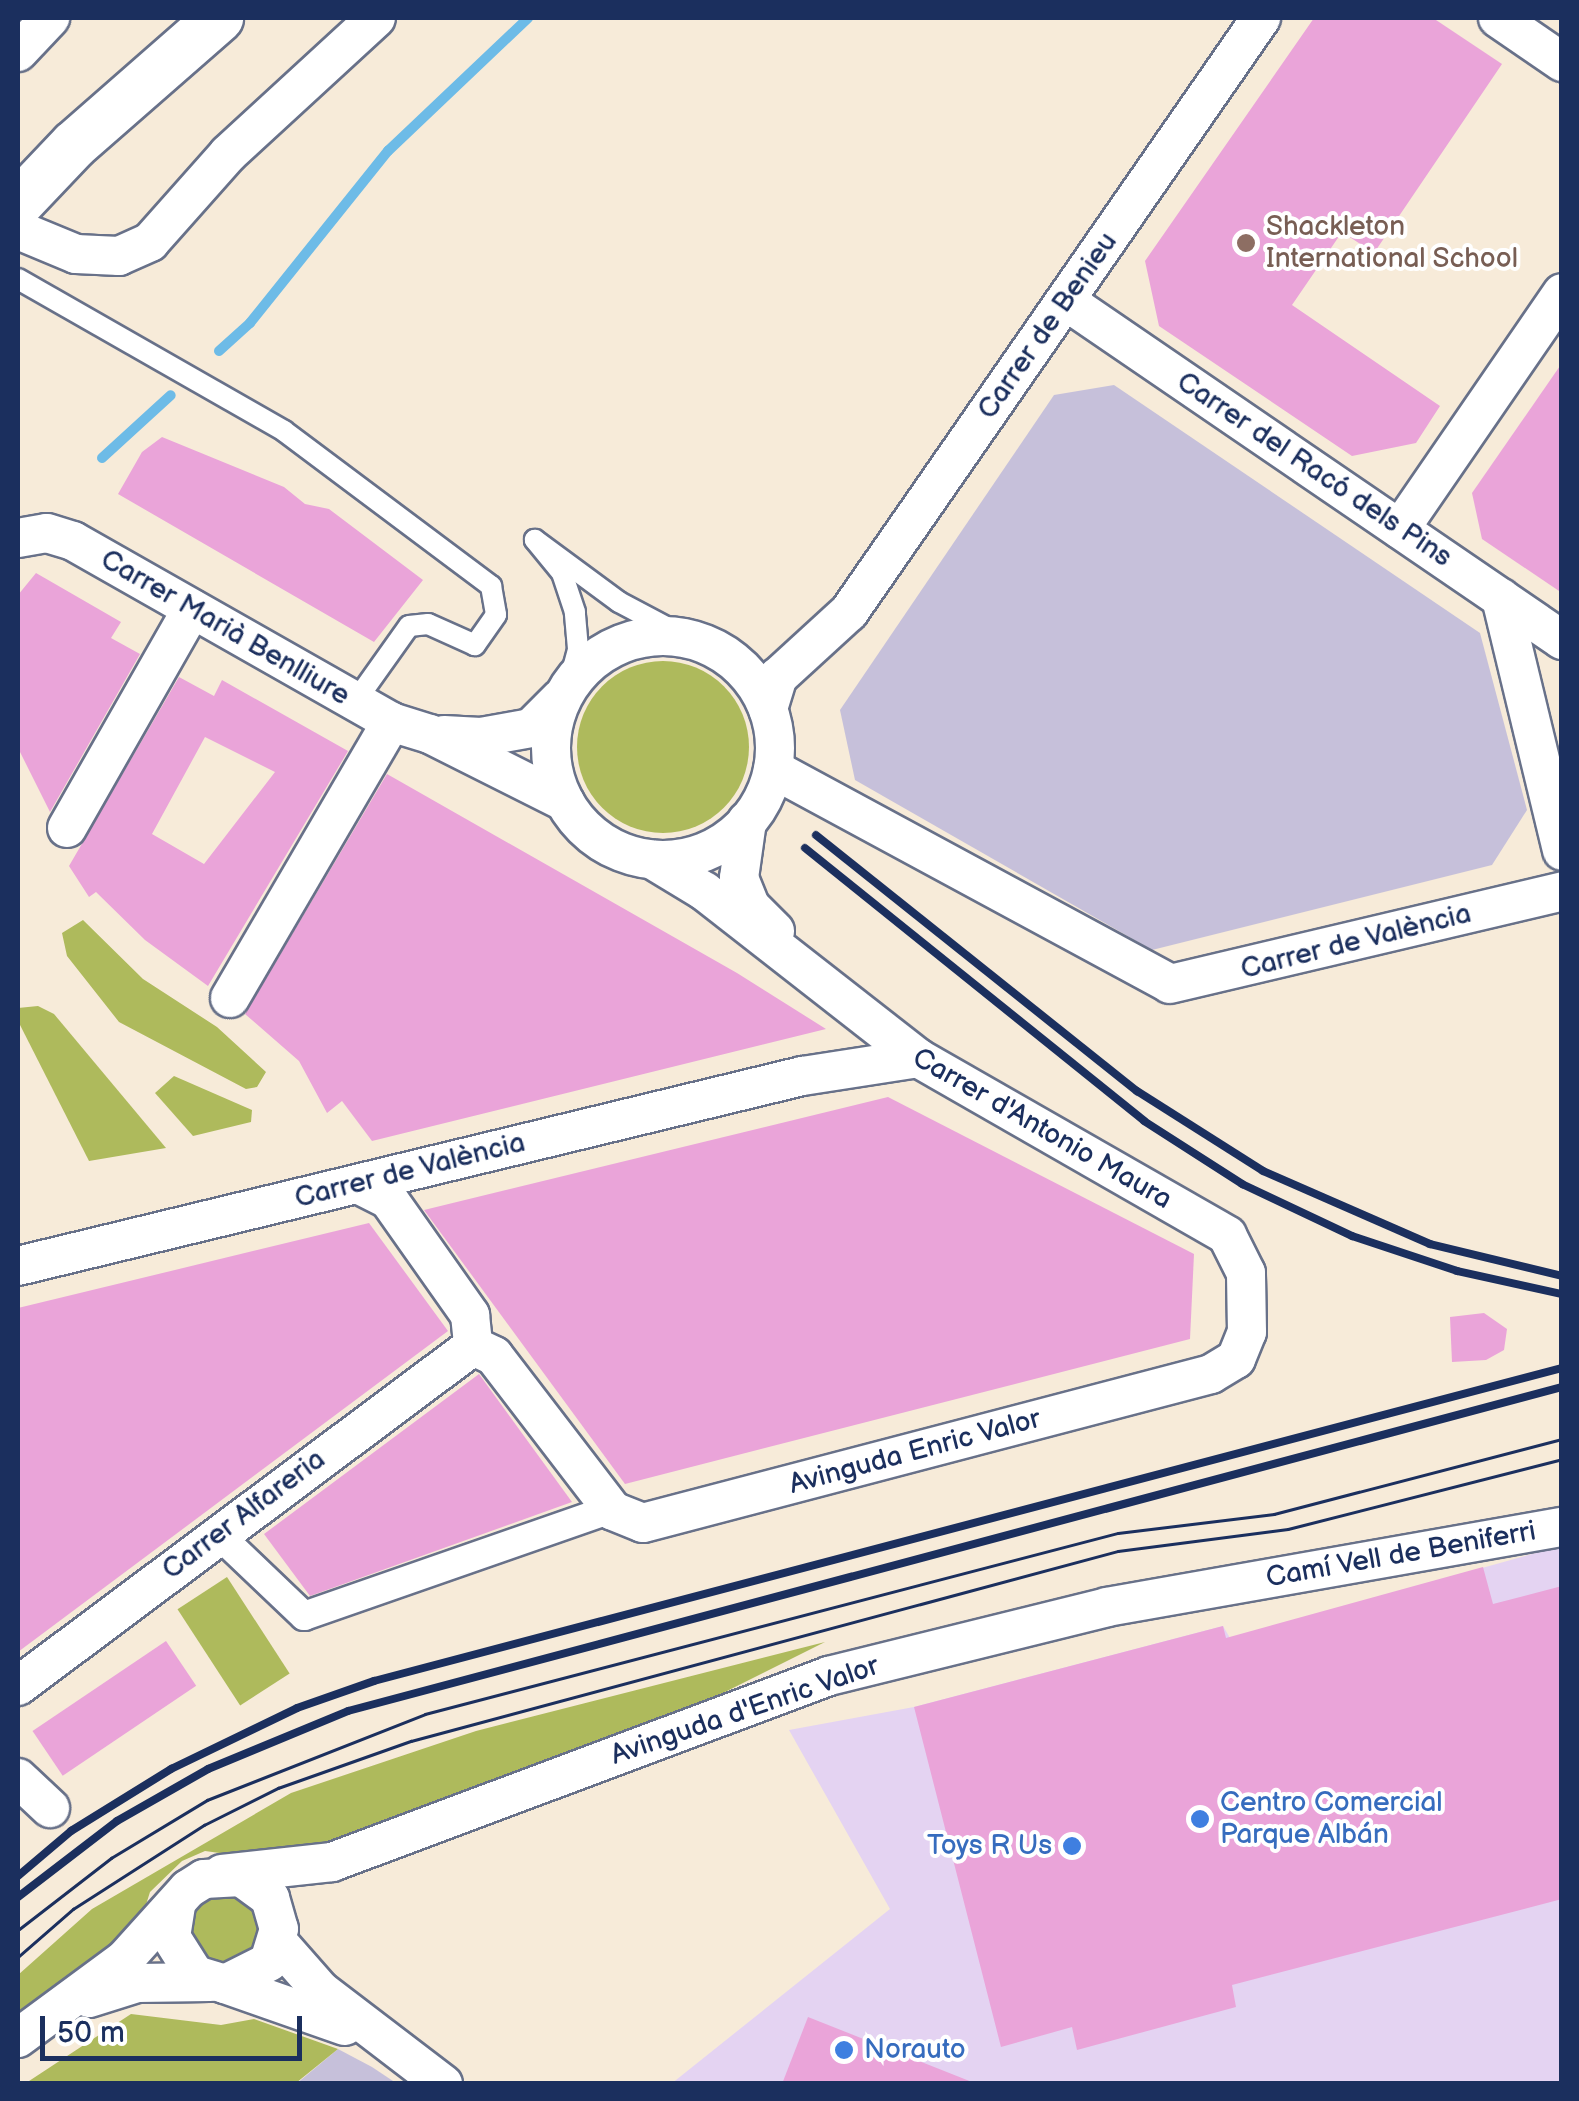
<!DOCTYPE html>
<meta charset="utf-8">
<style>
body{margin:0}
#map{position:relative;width:1579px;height:2101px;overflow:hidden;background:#f7ebd9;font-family:"Balsamiq Sans",sans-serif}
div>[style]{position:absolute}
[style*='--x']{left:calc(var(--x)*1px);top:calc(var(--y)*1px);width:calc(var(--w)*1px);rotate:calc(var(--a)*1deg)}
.built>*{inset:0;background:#e4d3f2}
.industrial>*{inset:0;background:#c6c0da}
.green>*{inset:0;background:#aeba5c;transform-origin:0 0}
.round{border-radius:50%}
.stream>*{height:10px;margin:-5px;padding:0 5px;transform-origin:5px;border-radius:5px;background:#6dbbe7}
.building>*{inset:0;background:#eaa4d9;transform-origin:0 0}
.roads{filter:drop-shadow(2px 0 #687189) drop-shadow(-2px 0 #687189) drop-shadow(0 2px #687189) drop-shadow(0 -2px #687189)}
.service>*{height:20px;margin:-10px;padding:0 10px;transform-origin:10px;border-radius:10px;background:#fff}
.pedestrian>*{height:28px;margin:-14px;padding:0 14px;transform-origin:14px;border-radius:14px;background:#fff}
.minor>*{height:38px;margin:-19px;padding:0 19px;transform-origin:19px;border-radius:19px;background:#fff}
.minor>.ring{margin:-19px;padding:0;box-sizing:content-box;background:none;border:38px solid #fff;border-radius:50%}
.tertiary>*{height:48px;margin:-24px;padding:0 24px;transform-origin:24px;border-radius:24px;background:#fff}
.tram>*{height:2.5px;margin:-1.25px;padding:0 1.25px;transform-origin:1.25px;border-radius:1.25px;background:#1b2f5e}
.rail>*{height:8px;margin:-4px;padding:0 4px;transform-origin:4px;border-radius:4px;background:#1b2f5e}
.dots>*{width:28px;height:28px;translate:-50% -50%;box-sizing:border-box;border:5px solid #fff;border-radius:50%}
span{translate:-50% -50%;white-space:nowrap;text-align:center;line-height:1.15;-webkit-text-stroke:8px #fff;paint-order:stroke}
.education-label{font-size:28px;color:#785e54}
.left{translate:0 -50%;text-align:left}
.street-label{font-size:28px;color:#1b2f5e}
.shop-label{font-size:28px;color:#366cbe}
.right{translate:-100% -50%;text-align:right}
.frame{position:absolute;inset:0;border:20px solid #1b2f5e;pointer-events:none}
.scale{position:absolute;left:40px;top:2016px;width:262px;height:45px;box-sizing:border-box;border:5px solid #1b2f5e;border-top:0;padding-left:12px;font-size:30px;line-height:35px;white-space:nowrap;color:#1b2f5e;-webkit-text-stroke:8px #fff;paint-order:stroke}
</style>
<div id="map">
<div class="built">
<div style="clip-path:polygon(1561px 1546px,1561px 2083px,671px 2084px,890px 1909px,789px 1730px,914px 1707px,1223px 1626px,1230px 1638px)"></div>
</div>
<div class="industrial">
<div style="clip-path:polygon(1114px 385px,1480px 633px,1527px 810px,1492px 865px,1152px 950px,855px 780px,840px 710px,1054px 395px)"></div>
<div style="clip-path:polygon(338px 2049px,372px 2067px,396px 2083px,296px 2084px)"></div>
</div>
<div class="green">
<div class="round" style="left:577px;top:661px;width:172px;height:172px"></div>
<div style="clip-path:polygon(83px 920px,143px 979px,217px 1027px,266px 1072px,257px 1087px,246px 1089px,119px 1022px,67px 956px,62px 933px)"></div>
<div style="clip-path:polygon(18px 1008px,38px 1006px,54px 1014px,166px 1148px,89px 1161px,18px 1021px)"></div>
<div style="clip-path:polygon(174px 1076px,252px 1110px,251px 1122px,193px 1136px,155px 1093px)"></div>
<div style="left:227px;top:1577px;width:115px;height:59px;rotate:57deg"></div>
<div style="clip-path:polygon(825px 1642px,723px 1693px,303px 1852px,263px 1859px,205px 1851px,182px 1861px,150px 1892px,138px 1930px,18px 2012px,18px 1975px,92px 1909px,291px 1793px,476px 1731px)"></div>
<div class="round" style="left:188px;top:1895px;width:70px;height:70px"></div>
<div style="clip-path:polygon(131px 2014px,221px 2025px,254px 2019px,338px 2049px,296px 2083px,26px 2083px)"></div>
</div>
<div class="stream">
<div style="--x:219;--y:351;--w:42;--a:-42.1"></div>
<div style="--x:250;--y:323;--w:221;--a:-51.3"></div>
<div style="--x:388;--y:151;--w:193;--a:-43.5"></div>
<div style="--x:102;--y:458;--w:93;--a:-42.4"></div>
</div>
<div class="building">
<div style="clip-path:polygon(1314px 18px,1433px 18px,1502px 64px,1374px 253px,1342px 232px,1292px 305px,1440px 406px,1416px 443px,1352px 456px,1159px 326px,1145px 261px)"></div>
<div style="clip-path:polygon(1562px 363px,1562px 593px,1482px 539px,1472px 493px)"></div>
<div style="clip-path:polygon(162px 437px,284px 487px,305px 504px,329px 509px,423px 580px,374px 642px,118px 494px,142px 452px)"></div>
<div style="clip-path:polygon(36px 573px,121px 622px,111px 638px,140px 654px,50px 812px,18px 748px,18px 595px)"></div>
<div style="clip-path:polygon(evenodd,179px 677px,214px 696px,222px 680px,348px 751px,208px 986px,145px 940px,96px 892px,89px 897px,69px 866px,179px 677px,205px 737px,275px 772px,204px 864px,152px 834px,205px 737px)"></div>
<div style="clip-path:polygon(387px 774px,737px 973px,826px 1029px,372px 1141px,342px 1101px,327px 1113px,299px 1061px,245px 1014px)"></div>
<div style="clip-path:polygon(888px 1097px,1194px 1254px,1190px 1339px,625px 1484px,424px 1210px)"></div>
<div style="clip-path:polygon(369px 1223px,448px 1331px,18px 1652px,18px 1308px)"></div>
<div style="clip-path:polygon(1484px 1313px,1507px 1329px,1504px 1350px,1486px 1360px,1452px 1362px,1450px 1317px)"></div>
<div style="clip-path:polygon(479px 1374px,572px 1502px,310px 1596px,264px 1534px)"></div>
<div style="clip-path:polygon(1483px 1567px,1493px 1604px,1562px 1586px,1562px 1899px,1232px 1985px,1236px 2007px,1077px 2050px,1072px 2027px,1001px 2047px,914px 1707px,1223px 1626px,1226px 1638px)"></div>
<div style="left:166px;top:1641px;width:54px;height:161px;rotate:56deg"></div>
<div style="clip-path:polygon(808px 2017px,972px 2082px,972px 2084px,782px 2084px)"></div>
</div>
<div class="roads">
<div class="service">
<div style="--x:18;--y:279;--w:306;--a:29.7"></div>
<div style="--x:284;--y:431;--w:259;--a:36.8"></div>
<div style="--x:491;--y:586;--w:29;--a:80"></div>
<div style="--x:496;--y:615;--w:37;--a:125"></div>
<div style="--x:475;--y:645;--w:51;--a:-155.9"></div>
<div style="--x:428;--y:624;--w:19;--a:174"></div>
<div style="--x:409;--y:626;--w:93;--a:125.4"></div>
<div style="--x:568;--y:687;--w:39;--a:-75"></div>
<div style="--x:578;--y:649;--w:37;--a:-95"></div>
<div style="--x:575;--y:612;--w:41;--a:-108.4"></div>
<div style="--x:562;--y:573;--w:43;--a:-129.3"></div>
<div style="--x:535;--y:540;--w:104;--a:36.4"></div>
<div style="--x:619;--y:602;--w:77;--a:27.9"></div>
</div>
<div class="pedestrian">
<div style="--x:218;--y:1534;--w:119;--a:43.6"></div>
<div style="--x:304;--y:1616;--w:326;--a:-19.2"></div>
</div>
<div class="minor">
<div style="--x:1498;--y:18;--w:78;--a:34.5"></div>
<div style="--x:18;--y:52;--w:47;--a:-46.7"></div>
<div style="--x:18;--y:230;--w:63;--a:22.5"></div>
<div style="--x:76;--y:254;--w:43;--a:2.7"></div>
<div style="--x:119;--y:256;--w:34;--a:-24"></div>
<div style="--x:150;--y:242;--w:118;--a:-48.4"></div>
<div style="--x:228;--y:154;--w:201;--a:-42.6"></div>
<div style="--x:1066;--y:301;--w:601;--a:34.35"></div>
<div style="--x:1400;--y:529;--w:286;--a:-55.5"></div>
<div style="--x:18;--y:538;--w:29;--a:-10"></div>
<div style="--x:47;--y:533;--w:27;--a:17"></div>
<div style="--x:73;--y:541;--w:366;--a:29.6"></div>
<div style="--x:391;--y:722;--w:41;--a:17.1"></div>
<div style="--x:430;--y:734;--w:151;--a:26.7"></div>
<div style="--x:1501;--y:598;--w:260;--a:76.4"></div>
<div class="ring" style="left:551px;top:636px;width:186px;height:186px"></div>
<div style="--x:768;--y:709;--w:34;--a:-73"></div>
<div style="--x:778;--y:677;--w:96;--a:-42.5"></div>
<div style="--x:849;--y:612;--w:723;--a:-55.25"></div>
<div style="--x:444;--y:735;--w:37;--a:3"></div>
<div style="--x:481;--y:737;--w:51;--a:-10.2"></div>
<div style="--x:531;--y:728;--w:42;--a:-45"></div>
<div style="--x:773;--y:769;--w:451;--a:28.4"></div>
<div style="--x:1170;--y:984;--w:403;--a:-13.3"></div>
<div style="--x:747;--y:821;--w:58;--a:98"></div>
<div style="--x:739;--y:878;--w:31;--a:68"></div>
<div style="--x:751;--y:907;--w:34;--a:45"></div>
<div style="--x:67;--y:828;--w:252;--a:-60.3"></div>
<div style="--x:230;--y:998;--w:320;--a:-59.7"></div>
<div style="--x:358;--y:1184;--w:35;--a:27"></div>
<div style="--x:389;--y:1200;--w:141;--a:54.8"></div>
<div style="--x:470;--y:1315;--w:31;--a:84"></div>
<div style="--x:18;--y:1266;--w:807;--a:-13.62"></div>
<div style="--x:802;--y:1076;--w:117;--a:-8.8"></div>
<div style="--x:473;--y:1346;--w:23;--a:25"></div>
<div style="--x:494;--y:1356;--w:195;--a:52.5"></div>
<div style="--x:613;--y:1511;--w:32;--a:22"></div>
<div style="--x:643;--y:1523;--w:587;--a:-14.7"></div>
<div style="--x:1211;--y:1374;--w:29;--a:-31"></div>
<div style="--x:1236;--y:1359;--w:29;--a:-68"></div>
<div style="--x:1247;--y:1332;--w:59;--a:-91"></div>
<div style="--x:1246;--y:1273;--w:42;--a:-116.6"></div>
<div style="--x:1227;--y:1235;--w:356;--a:-150.2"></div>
<div style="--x:918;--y:1058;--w:271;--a:-142"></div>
<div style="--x:704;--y:891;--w:60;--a:-148.7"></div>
<div style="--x:18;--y:1686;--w:568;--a:-36.77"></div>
<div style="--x:18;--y:1778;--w:44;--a:43.2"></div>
<div style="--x:222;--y:1874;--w:111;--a:-6.2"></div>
<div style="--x:332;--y:1862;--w:531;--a:-20.52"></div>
<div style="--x:829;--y:1676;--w:286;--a:-13.9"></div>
<div style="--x:1107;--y:1607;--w:462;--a:-10"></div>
<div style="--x:277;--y:1941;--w:65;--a:48.7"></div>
<div style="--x:320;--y:1990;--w:155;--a:37.4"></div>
<div style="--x:225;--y:1984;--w:127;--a:19.3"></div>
<div style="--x:89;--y:1998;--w:50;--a:-17.4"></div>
<div style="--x:137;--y:1983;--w:73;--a:-0.8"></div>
<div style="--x:18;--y:2038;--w:133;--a:-36.4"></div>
<div style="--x:125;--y:1959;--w:94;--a:-48"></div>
<div style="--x:188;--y:1889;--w:19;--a:-32"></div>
<div style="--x:204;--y:1879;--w:37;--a:-3"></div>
<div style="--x:241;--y:1877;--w:36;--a:36"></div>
<div style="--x:270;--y:1898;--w:32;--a:74"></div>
<div style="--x:279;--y:1929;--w:34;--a:107"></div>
<div style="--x:269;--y:1962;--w:49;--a:153.4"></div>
<div style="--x:225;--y:1984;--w:31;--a:-163"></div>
<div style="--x:195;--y:1975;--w:45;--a:-122.3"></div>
<div style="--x:171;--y:1937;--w:33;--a:-81"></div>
</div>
<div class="tertiary">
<div style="--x:18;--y:204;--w:81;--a:-46.5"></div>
<div style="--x:74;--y:145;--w:193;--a:-41.2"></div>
</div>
</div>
<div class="tram">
<div style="--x:18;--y:1930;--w:118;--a:-37.7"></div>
<div style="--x:111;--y:1858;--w:112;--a:-31.1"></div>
<div style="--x:207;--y:1800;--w:234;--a:-21.5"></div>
<div style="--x:425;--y:1714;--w:716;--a:-14.64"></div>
<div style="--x:1118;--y:1533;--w:157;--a:-6.9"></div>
<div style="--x:1274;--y:1514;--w:298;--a:-14.6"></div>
<div style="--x:18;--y:1957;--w:73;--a:-41.1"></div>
<div style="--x:73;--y:1909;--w:156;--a:-32.7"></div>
<div style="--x:204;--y:1825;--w:83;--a:-26.6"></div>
<div style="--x:278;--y:1788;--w:141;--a:-19.5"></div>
<div style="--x:411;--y:1741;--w:732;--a:-15.04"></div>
<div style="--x:1118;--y:1551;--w:171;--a:-7.4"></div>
<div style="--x:1288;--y:1529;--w:283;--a:-14.3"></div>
</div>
<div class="rail">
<div style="--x:816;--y:835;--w:411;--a:38.6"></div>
<div style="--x:1137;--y:1091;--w:149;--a:32.4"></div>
<div style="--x:1263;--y:1171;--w:182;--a:23.6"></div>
<div style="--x:1430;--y:1244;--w:136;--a:13.6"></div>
<div style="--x:805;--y:848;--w:435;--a:38.8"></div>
<div style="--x:1144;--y:1121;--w:117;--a:32.7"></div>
<div style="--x:1242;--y:1184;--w:122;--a:25.3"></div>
<div style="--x:1352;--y:1236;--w:111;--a:18.4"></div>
<div style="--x:1457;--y:1271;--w:107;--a:12.4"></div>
<div style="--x:18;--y:1876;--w:70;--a:-40.3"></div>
<div style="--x:71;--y:1831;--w:118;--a:-31.8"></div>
<div style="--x:171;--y:1769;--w:140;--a:-25.8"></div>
<div style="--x:297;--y:1708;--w:82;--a:-19.3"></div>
<div style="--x:374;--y:1681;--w:1229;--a:-14.76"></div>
<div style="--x:18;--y:1897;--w:125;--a:-37.5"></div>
<div style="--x:117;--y:1821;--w:105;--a:-29.7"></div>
<div style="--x:208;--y:1769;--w:152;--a:-22.5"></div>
<div style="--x:348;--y:1711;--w:1256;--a:-14.94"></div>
</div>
<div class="dots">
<div style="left:1246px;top:243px;background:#8d6e63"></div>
<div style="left:1200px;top:1819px;background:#3f7fe0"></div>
<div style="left:1072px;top:1846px;background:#3f7fe0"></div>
<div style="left:844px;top:2050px;background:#3f7fe0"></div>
</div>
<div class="education-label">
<span class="left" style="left:1266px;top:243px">Shackleton<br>International School</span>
</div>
<div class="street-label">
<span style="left:1048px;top:326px;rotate:-55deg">Carrer de Benieu</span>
<span style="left:1314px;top:470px;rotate:34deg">Carrer del Racó dels Pins</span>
<span style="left:225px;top:628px;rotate:30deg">Carrer Marià Benlliure</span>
<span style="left:1356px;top:942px;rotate:-14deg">Carrer de València</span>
<span style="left:1042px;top:1129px;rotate:30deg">Carrer d'Antonio Maura</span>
<span style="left:410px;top:1171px;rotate:-14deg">Carrer de València</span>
<span style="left:915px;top:1452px;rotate:-15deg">Avinguda Enric Valor</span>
<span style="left:244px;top:1515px;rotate:-37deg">Carrer Alfareria</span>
<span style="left:1401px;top:1555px;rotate:-10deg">Camí Vell de Beniferri</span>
<span style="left:745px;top:1711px;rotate:-19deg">Avinguda d'Enric Valor</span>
</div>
<div class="shop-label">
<span class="left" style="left:1220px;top:1819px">Centro Comercial<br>Parque Albán</span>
<span class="right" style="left:1052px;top:1846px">Toys R Us</span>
<span class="left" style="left:864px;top:2050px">Norauto</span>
</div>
<div class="frame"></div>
<div class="scale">50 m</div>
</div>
